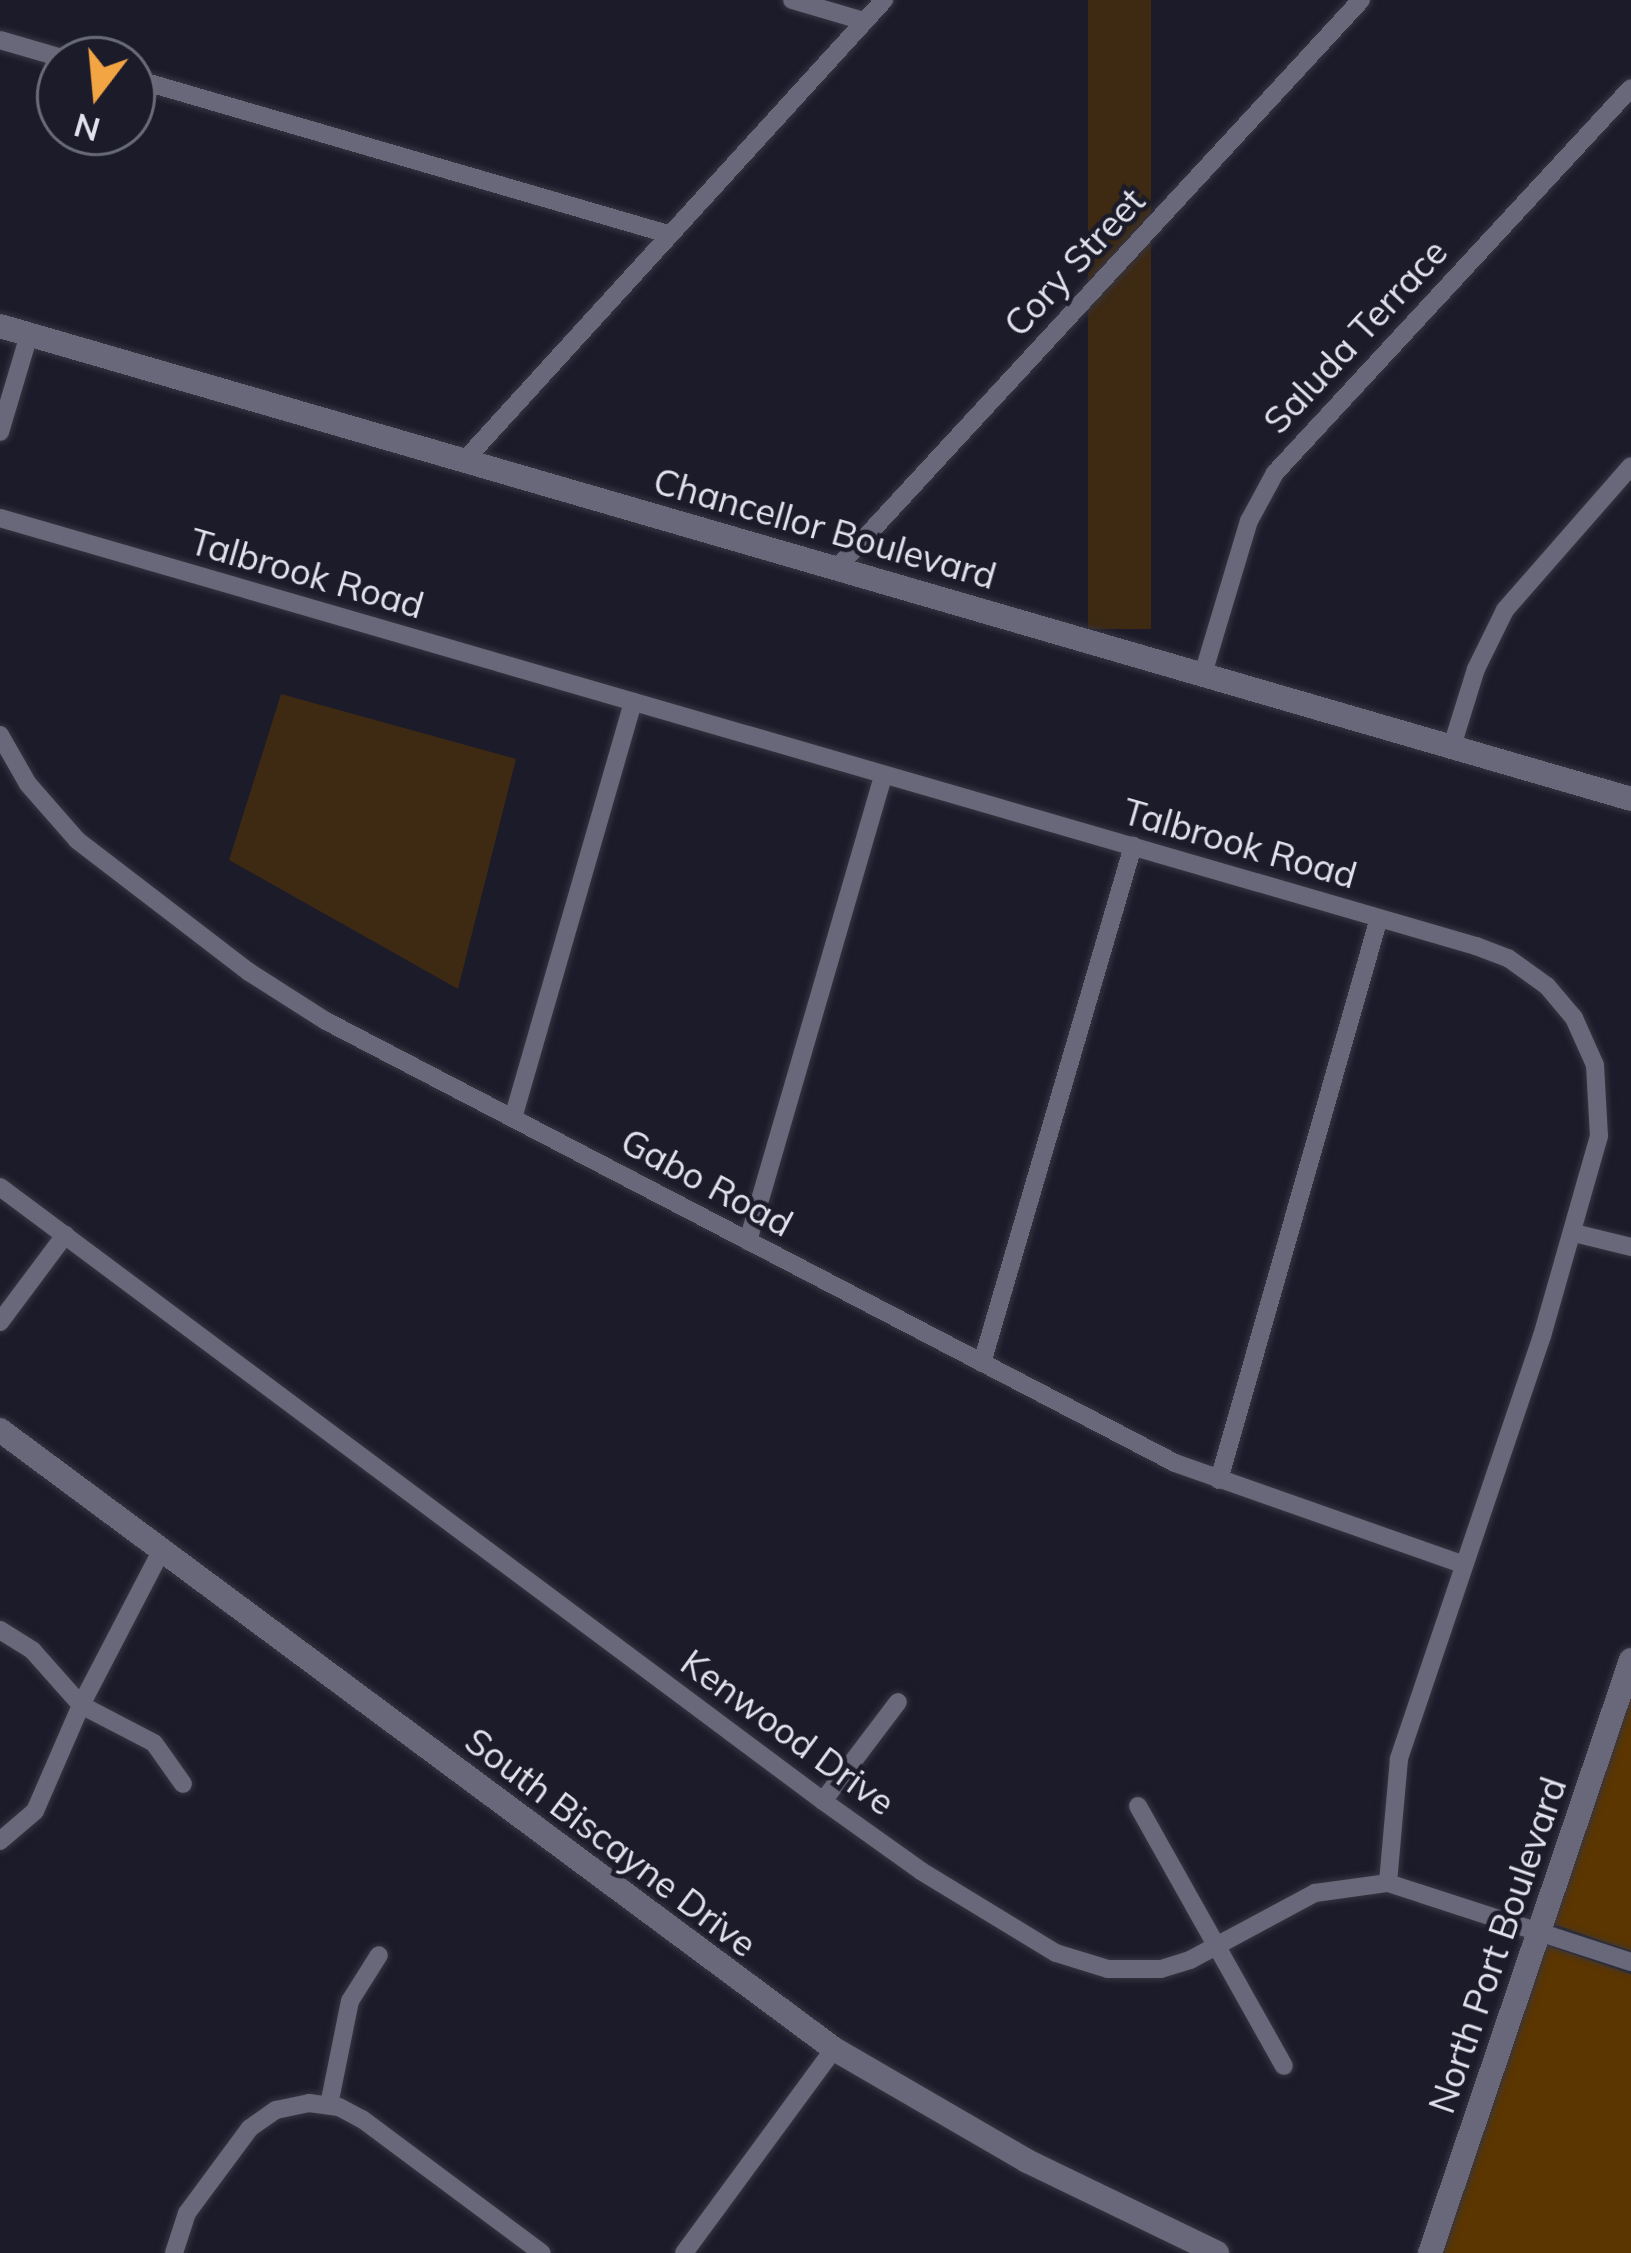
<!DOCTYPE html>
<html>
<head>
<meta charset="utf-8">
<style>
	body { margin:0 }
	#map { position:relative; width:1631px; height:2253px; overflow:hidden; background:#1b1b2a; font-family:Mulish,sans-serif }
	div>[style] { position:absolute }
	.green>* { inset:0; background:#5c3600 }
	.water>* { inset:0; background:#3e2a13; transform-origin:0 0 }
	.roads { filter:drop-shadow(0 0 3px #363642) drop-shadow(0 0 3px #363642) }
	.minor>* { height:18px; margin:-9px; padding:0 9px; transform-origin:9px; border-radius:9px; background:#68687a }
	.tertiary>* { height:24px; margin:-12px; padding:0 12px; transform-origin:12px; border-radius:12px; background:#68687a }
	span { translate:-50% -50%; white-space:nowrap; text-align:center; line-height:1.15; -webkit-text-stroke:9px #1b1b2a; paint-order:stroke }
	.street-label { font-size:36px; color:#e1e2ec }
	.north { position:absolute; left:36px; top:36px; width:120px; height:120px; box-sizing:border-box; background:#1b1b2a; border:3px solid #6a6b78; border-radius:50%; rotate:196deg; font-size:33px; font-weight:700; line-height:48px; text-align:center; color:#e1e2ec }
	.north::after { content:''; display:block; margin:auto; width:42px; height:54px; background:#f3a443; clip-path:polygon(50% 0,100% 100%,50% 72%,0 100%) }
</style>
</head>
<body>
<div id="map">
	<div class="green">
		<i style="clip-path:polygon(1631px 1691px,1631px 1951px,1553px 1924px)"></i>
		<i style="clip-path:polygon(1546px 1945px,1631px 1974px,1631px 2253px,1441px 2253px)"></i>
	</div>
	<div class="water">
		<i style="left:1088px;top:0;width:63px;height:629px"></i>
		<i style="clip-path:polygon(281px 694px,516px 759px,458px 989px,229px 860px)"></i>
	</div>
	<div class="roads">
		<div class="minor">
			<i style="left:792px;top:0;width:75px;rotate:16.3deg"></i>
			<i style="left:0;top:40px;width:72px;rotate:16.2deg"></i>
			<i style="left:132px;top:78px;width:558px;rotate:16.23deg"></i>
			<i style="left:0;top:432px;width:101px;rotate:-73.4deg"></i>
			<i style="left:464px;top:461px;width:624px;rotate:-47.66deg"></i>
			<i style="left:0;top:518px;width:1537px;rotate:16.17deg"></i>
			<i style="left:1476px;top:946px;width:34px;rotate:21deg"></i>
			<i style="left:1508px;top:958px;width:48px;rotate:35.7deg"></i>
			<i style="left:1547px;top:986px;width:42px;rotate:49.8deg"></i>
			<i style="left:1574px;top:1018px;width:51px;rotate:65.9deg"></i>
			<i style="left:1595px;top:1065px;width:71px;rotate:86.8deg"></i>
			<i style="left:1599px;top:1136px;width:208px;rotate:105.9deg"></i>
			<i style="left:1542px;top:1336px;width:447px;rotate:108.7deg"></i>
			<i style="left:1399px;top:1759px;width:124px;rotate:95.1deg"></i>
			<i style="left:836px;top:569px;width:774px;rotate:-47.3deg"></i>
			<i style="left:1203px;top:674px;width:160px;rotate:-73.3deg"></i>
			<i style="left:1249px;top:521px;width:55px;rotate:-61.6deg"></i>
			<i style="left:1275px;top:473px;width:524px;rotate:-47.24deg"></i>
			<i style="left:0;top:735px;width:56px;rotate:60.3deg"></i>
			<i style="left:28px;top:784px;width:74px;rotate:48.8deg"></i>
			<i style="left:77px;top:840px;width:217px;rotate:37.5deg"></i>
			<i style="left:249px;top:972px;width:91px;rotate:32.5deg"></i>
			<i style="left:326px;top:1021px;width:957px;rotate:27.5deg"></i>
			<i style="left:1175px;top:1463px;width:306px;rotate:19.4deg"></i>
			<i style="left:1452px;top:746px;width:81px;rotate:-72.7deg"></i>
			<i style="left:1476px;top:669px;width:66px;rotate:-63.8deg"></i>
			<i style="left:1505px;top:610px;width:191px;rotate:-48.8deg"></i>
			<i style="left:513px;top:1118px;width:433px;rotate:-73.9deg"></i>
			<i style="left:0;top:1187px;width:1027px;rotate:36.72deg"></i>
			<i style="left:823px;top:1801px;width:120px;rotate:35.5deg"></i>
			<i style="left:921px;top:1871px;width:158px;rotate:31.3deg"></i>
			<i style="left:1056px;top:1953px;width:54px;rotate:17.1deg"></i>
			<i style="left:1108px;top:1969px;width:53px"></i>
			<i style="left:1161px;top:1969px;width:30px;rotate:-17deg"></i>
			<i style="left:1190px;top:1960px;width:142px;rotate:-28.2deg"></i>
			<i style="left:1315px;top:1893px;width:74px;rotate:-7.8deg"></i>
			<i style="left:1388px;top:1883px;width:256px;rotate:18deg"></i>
			<i style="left:1574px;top:1233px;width:59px;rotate:13.8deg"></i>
			<i style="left:748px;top:1241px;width:485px;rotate:-73.8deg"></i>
			<i style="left:0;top:1322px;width:109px;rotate:-53.2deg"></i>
			<i style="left:982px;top:1363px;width:539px;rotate:-73.72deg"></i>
			<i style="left:1219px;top:1480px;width:584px;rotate:-74.11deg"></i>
			<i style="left:0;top:1630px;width:39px;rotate:32deg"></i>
			<i style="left:33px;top:1651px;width:72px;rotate:48.4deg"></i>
			<i style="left:81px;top:1705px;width:82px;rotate:27.5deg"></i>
			<i style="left:154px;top:1743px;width:50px;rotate:54.7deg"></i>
			<i style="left:823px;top:1801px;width:124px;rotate:-52.9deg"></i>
			<i style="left:1138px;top:1806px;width:298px;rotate:60.7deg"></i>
			<i style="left:0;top:1841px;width:46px;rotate:-40.6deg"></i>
			<i style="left:35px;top:1811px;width:116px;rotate:-66.5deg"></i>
			<i style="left:81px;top:1705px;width:174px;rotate:-62.5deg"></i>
			<i style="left:329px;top:2105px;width:106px;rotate:-78.6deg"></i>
			<i style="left:350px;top:2001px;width:54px;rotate:-57.8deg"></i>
			<i style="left:174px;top:2253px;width:42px;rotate:-72deg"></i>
			<i style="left:187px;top:2213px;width:106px;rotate:-53.5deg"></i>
			<i style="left:250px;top:2128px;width:32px;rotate:-35deg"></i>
			<i style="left:276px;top:2110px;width:34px;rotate:-12deg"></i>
			<i style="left:309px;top:2103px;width:30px;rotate:8deg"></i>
			<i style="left:339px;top:2107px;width:26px;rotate:28deg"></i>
			<i style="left:362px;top:2119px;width:224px;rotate:36.7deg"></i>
			<i style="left:684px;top:2253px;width:253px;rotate:-53.7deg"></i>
		</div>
		<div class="tertiary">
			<i style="left:0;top:326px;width:1698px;rotate:16.17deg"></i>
			<i style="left:0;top:1430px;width:1039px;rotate:36.58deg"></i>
			<i style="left:834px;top:2049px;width:223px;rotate:30.1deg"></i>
			<i style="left:1027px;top:2161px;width:211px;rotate:25.8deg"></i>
			<i style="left:1430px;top:2253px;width:626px;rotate:-71.28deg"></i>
		</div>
	</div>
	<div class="street-label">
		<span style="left:1074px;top:262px;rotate:-47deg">Cory Street</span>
		<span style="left:1355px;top:336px;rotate:-47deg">Saluda Terrace</span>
		<span style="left:825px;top:528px;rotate:16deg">Chancellor Boulevard</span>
		<span style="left:307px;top:573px;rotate:16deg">Talbrook Road</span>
		<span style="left:1240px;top:843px;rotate:16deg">Talbrook Road</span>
		<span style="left:707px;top:1182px;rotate:28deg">Gabo Road</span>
		<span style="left:788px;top:1732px;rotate:36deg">Kenwood Drive</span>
		<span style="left:611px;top:1842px;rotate:37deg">South Biscayne Drive</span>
		<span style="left:1497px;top:1945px;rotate:-71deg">North Port Boulevard</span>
	</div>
	<div class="north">N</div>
</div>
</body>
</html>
